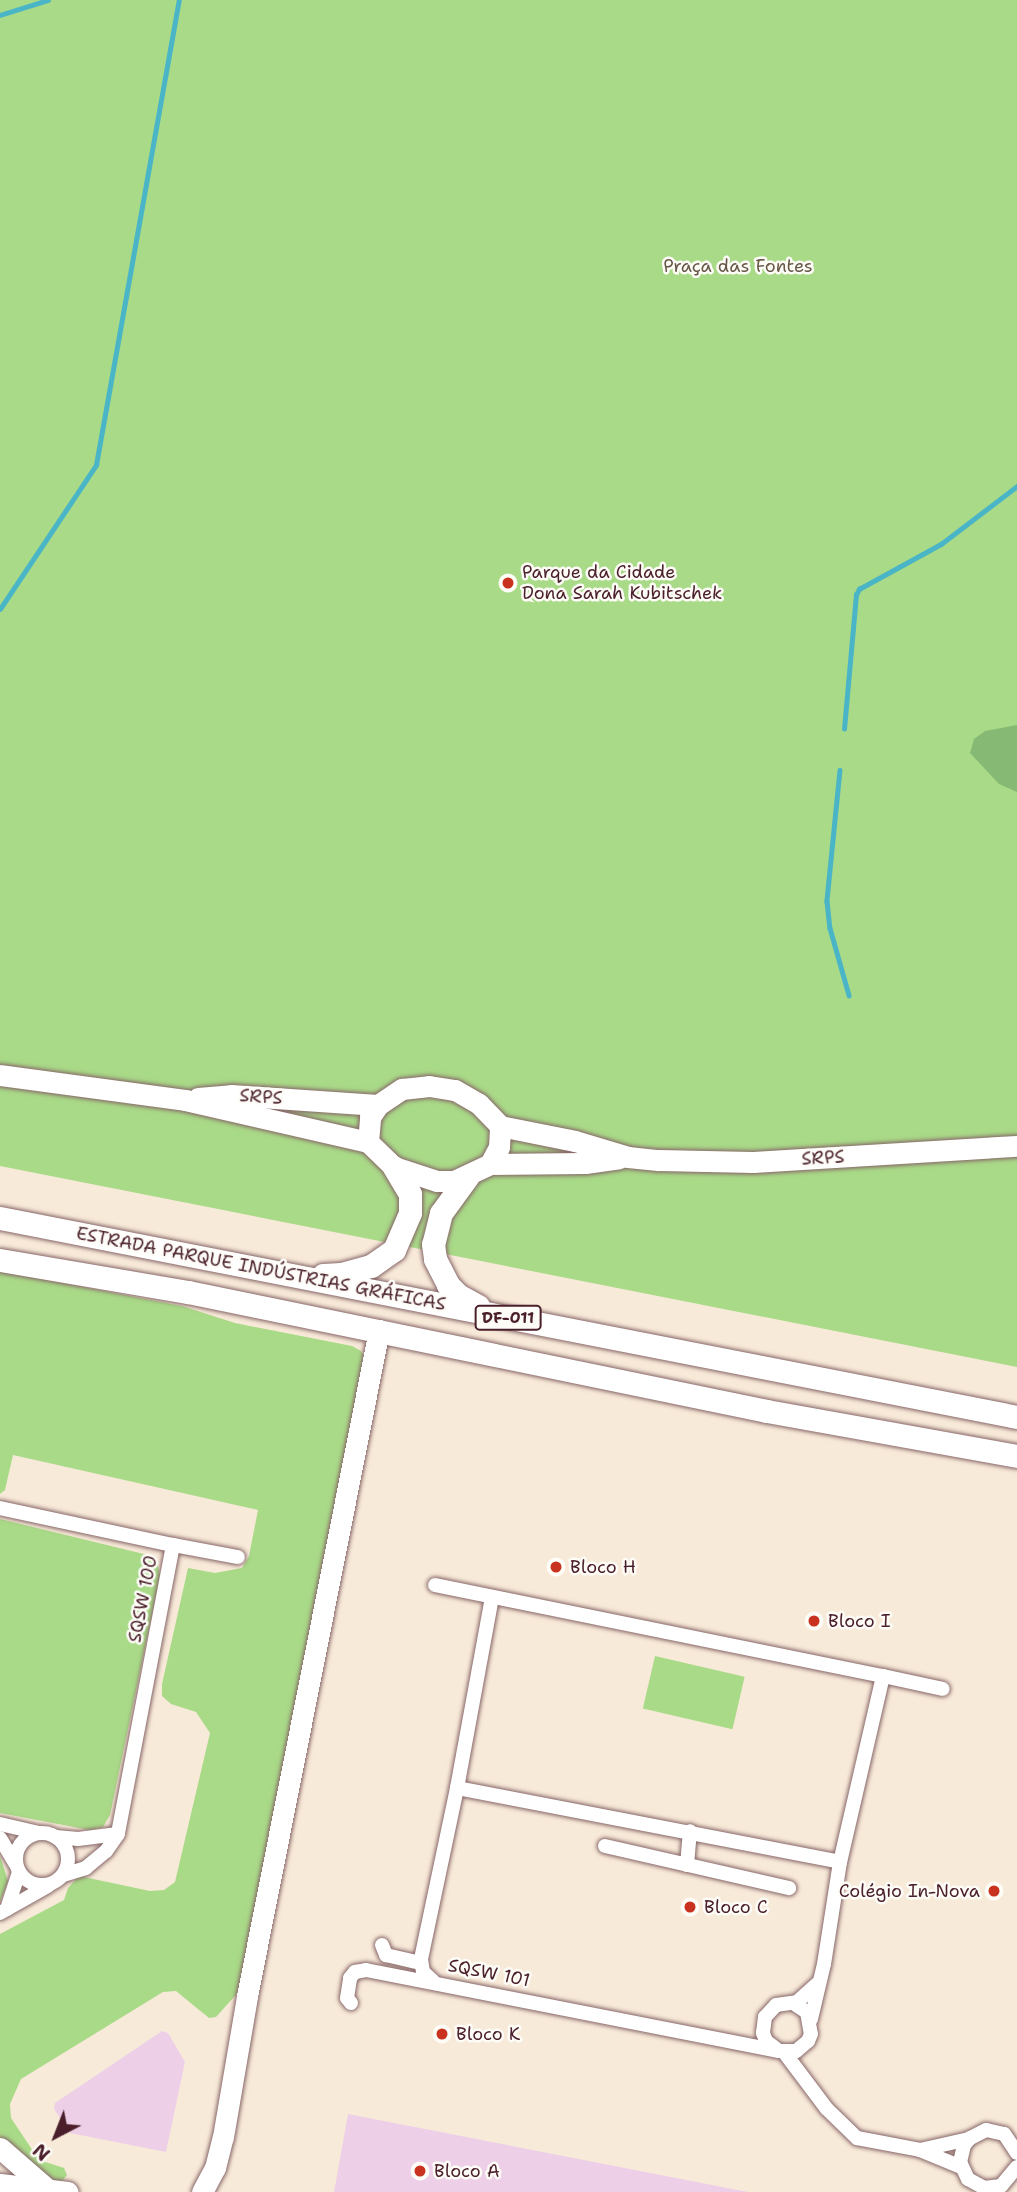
<!DOCTYPE html>
<html>
<head>
<meta charset="utf-8">
<style>
	body { margin:0 }
	#map { position:relative; width:1017px; height:2192px; overflow:hidden; background:#f8ead9; font-family:"Shantell Sans",sans-serif }
	div>[style] { position:absolute }
	.built>* { inset:0; background:#edd0e8 }
	.green>* { inset:0; background:#a9da88; transform-origin:0 0 }
	.forest>* { inset:0; background:#86ba74 }
	.stream>* { height:4.5px; margin:-2.25px; padding:0 2.25px; transform-origin:2.25px; border-radius:2.25px; background:#49b5c6 }
	.roads { filter:drop-shadow(0 0 2px #876668) drop-shadow(0 0 2px #876668) }
	.street>* { height:14px; margin:-7px; padding:0 7px; transform-origin:7px; border-radius:7px; background:#fff }
	.street>.ring { margin:-7px; padding:0; box-sizing:content-box; background:none; border:14px solid #fff; border-radius:50% }
	.secondary>* { height:21px; margin:-10.5px; padding:0 10.5px; transform-origin:10.5px; border-radius:10.5px; background:#fff }
	.primary>* { height:23px; margin:-11.5px; padding:0 11.5px; transform-origin:11.5px; border-radius:11.5px; background:#fff }
	.dots>* { width:19px; height:19px; translate:-50% -50%; box-sizing:border-box; border:4px solid #fdfcf7; border-radius:50% }
	span { translate:-50% -50%; white-space:nowrap; text-align:center; line-height:1.15; -webkit-text-stroke:5px #fdfcf7; paint-order:stroke }
	.shield-label span { padding:2px 5px; background:#fdfcf7; border:2px solid; border-radius:5px; -webkit-text-stroke-width:0 }
	.shield-label { font-size:16px; color:#4a1f2b; font-weight:700 }
	.park-label { font-size:18px; color:#665747 }
	.poi-label { font-size:18px; color:#4a1f2b }
	.left { translate:0 -50%; text-align:left }
	.right { translate:-100% -50%; text-align:right }
	.street-label { font-size:18px; color:#4a1f2b }
	.north { position:absolute; left:21px; top:2101px; width:70px; height:70px; -webkit-text-stroke:5px #fdfcf7; paint-order:stroke; rotate:222deg; font-size:19px; font-weight:700; line-height:28px; text-align:center; color:#4a1f2b }
	.north::after { content:''; display:block; margin:auto; width:24px; height:32px; background:#4a1f2b; clip-path:polygon(50% 0,100% 100%,50% 72%,0 100%) }
</style>
</head>
<body>
<div id="map">
	<div class="built">
		<i style="clip-path:polygon(162px 2031px,168px 2033px,185px 2062px,166px 2152px,70px 2133px,54px 2109px,55px 2103px)"></i>
		<i style="clip-path:polygon(348px 2114px,748px 2192px,334px 2192px)"></i>
	</div>
	<div class="green">
		<i style="clip-path:polygon(0 0,1017px 0,1017px 1367px,0 1166px)"></i>
		<i style="clip-path:polygon(0 1271px,182px 1306px,235px 1323px,352px 1346px,361px 1351px,367px 1361px,242px 1988px,216px 2017px,209px 2018px,176px 1991px,163px 1992px,21px 2079px,10px 2104px,11px 2118px,39px 2160px,64px 2168px,67px 2175px,62px 2181px,48px 2180px,0 2145px,0 1934px,64px 1900px,68px 1888px,79px 1876px,150px 1891px,164px 1890px,175px 1882px,210px 1733px,196px 1712px,171px 1704px,162px 1696px,162px 1684px,188px 1568px,215px 1573px,242px 1568px,249px 1556px,258px 1510px,13px 1455px,5px 1490px,0 1494px)"></i>
		<i style="clip-path:polygon(0 1519px,144px 1554px,157px 1561px,160px 1576px,110px 1815px,103px 1827px,90px 1830px,0 1813px)"></i>
		<i style="left:655px;top:1656px;width:92px;height:54px;rotate:13deg"></i>
		<i style="clip-path:polygon(0 1856px,8px 1881px,0 1902px)"></i>
	</div>
	<div class="forest">
		<i style="clip-path:polygon(1017px 725px,1017px 792px,999px 784px,970px 753px,974px 739px,985px 731px)"></i>
	</div>
	<div class="stream">
		<i style="left:0;top:15px;width:50px;rotate:-17.4deg"></i>
		<i style="left:0;top:609px;width:173px;rotate:-56.3deg"></i>
		<i style="left:96px;top:465px;width:472px;rotate:-79.9deg"></i>
		<i style="left:844px;top:729px;width:135px;rotate:-84.9deg"></i>
		<i style="left:856px;top:595px;width:7px;rotate:-63deg"></i>
		<i style="left:859px;top:589px;width:94px;rotate:-28.8deg"></i>
		<i style="left:941px;top:544px;width:96px;rotate:-37.3deg"></i>
		<i style="left:840px;top:770px;width:132px;rotate:95.7deg"></i>
		<i style="left:827px;top:901px;width:27px;rotate:84deg"></i>
		<i style="left:830px;top:928px;width:70px;rotate:74.2deg"></i>
	</div>
	<div class="roads">
		<div class="street">
			<i style="left:0;top:1508px;width:177px;rotate:12.1deg"></i>
			<i style="left:173px;top:1545px;width:294px;rotate:100.8deg"></i>
			<i style="left:118px;top:1834px;width:21px;rotate:125deg"></i>
			<i style="left:106px;top:1851px;width:26px;rotate:140deg"></i>
			<i style="left:86px;top:1868px;width:24px;rotate:163deg"></i>
			<i style="left:173px;top:1545px;width:66px;rotate:10.5deg"></i>
			<i style="left:435px;top:1585px;width:457px;rotate:11.5deg"></i>
			<i style="left:883px;top:1676px;width:191px;rotate:103deg"></i>
			<i style="left:840px;top:1862px;width:103px;rotate:98.9deg"></i>
			<i style="left:824px;top:1964px;width:57px;rotate:103.3deg"></i>
			<i style="left:883px;top:1676px;width:61px;rotate:12.2deg"></i>
			<i style="left:457px;top:1788px;width:194px;rotate:-79.6deg"></i>
			<i style="left:0;top:1824px;width:40px;rotate:13deg"></i>
			<i class="ring" style="left:16px;top:1833px;width:38px;height:38px"></i>
			<i style="left:56px;top:1837px;width:22px;rotate:5deg"></i>
			<i style="left:78px;top:1839px;width:40px;rotate:-7.1deg"></i>
			<i style="left:0;top:1838px;width:31px;rotate:59deg"></i>
			<i style="left:605px;top:1846px;width:189px;rotate:12.9deg"></i>
			<i style="left:687px;top:1865px;width:34px;rotate:-85deg"></i>
			<i style="left:7px;top:1909px;width:38px;rotate:-72deg"></i>
			<i style="left:0;top:1913px;width:55px;rotate:-29.4deg"></i>
			<i style="left:382px;top:1945px;width:11px;rotate:68deg"></i>
			<i style="left:386px;top:1955px;width:36px;rotate:13deg"></i>
			<i style="left:433px;top:1981px;width:13px;rotate:-138deg"></i>
			<i style="left:423px;top:1972px;width:13px;rotate:-99deg"></i>
			<i style="left:421px;top:1959px;width:175px;rotate:-78.1deg"></i>
			<i style="left:457px;top:1788px;width:390px;rotate:10.9deg"></i>
			<i style="left:351px;top:2003px;width:6px;rotate:-129deg"></i>
			<i style="left:347px;top:1998px;width:20px;rotate:-81deg"></i>
			<i style="left:350px;top:1978px;width:8px;rotate:-50deg"></i>
			<i style="left:355px;top:1972px;width:11px;rotate:-10deg"></i>
			<i style="left:366px;top:1970px;width:421px;rotate:11.1deg"></i>
			<i style="left:793px;top:2003px;width:17px;rotate:33deg"></i>
			<i style="left:807px;top:2012px;width:22px;rotate:80deg"></i>
			<i style="left:811px;top:2034px;width:8px;rotate:113deg"></i>
			<i style="left:808px;top:2041px;width:16px;rotate:140deg"></i>
			<i style="left:796px;top:2051px;width:17px;rotate:180deg"></i>
			<i style="left:779px;top:2051px;width:16px;rotate:-142deg"></i>
			<i style="left:766px;top:2041px;width:9px;rotate:-111deg"></i>
			<i style="left:763px;top:2033px;width:16px;rotate:-83deg"></i>
			<i style="left:765px;top:2017px;width:16px;rotate:-47deg"></i>
			<i style="left:776px;top:2005px;width:21px;rotate:-8deg"></i>
			<i style="left:797px;top:2002px;width:30px;rotate:-42deg"></i>
			<i style="left:784px;top:2052px;width:71px;rotate:53deg"></i>
			<i style="left:827px;top:2109px;width:42px;rotate:44deg"></i>
			<i style="left:857px;top:2138px;width:64px;rotate:10.8deg"></i>
			<i style="left:920px;top:2150px;width:44px;rotate:22.5deg"></i>
			<i style="left:920px;top:2150px;width:50px;rotate:-12.7deg"></i>
			<i style="left:1017px;top:2153px;width:23px;rotate:-124deg"></i>
			<i style="left:1004px;top:2134px;width:18px;rotate:-167deg"></i>
			<i style="left:986px;top:2130px;width:18px;rotate:153deg"></i>
			<i style="left:970px;top:2138px;width:9px;rotate:131deg"></i>
			<i style="left:964px;top:2145px;width:17px;rotate:103deg"></i>
			<i style="left:960px;top:2162px;width:19px;rotate:65deg"></i>
			<i style="left:968px;top:2179px;width:18px;rotate:29deg"></i>
			<i style="left:984px;top:2188px;width:17px;rotate:-7deg"></i>
			<i style="left:1001px;top:2186px;width:25px;rotate:-50deg"></i>
		</div>
		<div class="secondary">
			<i style="left:0;top:1075px;width:187px;rotate:7.7deg"></i>
			<i style="left:185px;top:1100px;width:188px;rotate:12.9deg"></i>
			<i style="left:368px;top:1142px;width:36px;rotate:44deg"></i>
			<i style="left:394px;top:1167px;width:45px;rotate:18deg"></i>
			<i style="left:437px;top:1181px;width:17px"></i>
			<i style="left:454px;top:1181px;width:40px;rotate:-25deg"></i>
			<i style="left:490px;top:1164px;width:19px;rotate:-62deg"></i>
			<i style="left:499px;top:1147px;width:21px;rotate:-87deg"></i>
			<i style="left:198px;top:1098px;width:33px;rotate:-5deg"></i>
			<i style="left:231px;top:1095px;width:147px;rotate:3.9deg"></i>
			<i style="left:368px;top:1142px;width:25px;rotate:-85deg"></i>
			<i style="left:370px;top:1117px;width:14px;rotate:-56deg"></i>
			<i style="left:378px;top:1105px;width:29px;rotate:-34deg"></i>
			<i style="left:402px;top:1089px;width:27px;rotate:-6deg"></i>
			<i style="left:429px;top:1086px;width:26px;rotate:9deg"></i>
			<i style="left:455px;top:1090px;width:28px;rotate:30deg"></i>
			<i style="left:479px;top:1104px;width:30px;rotate:46deg"></i>
			<i style="left:500px;top:1126px;width:76px;rotate:11.3deg"></i>
			<i style="left:575px;top:1141px;width:55px;rotate:16.8deg"></i>
			<i style="left:628px;top:1157px;width:30px;rotate:6deg"></i>
			<i style="left:658px;top:1160px;width:95px;rotate:1.2deg"></i>
			<i style="left:753px;top:1162px;width:264px;rotate:-3.5deg"></i>
			<i style="left:490px;top:1164px;width:95px;rotate:-0.6deg"></i>
			<i style="left:585px;top:1163px;width:34px;rotate:-8deg"></i>
			<i style="left:0;top:2148px;width:61px;rotate:41deg"></i>
			<i style="left:0;top:2184px;width:68px;rotate:6.7deg"></i>
			<i style="left:202px;top:2192px;width:27px;rotate:-62deg"></i>
			<i style="left:215px;top:2168px;width:32px;rotate:-76deg"></i>
			<i style="left:223px;top:2137px;width:143px;rotate:-80.3deg"></i>
			<i style="left:247px;top:1996px;width:679px;rotate:-78.79deg"></i>
		</div>
		<div class="primary">
			<i style="left:468px;top:1176px;width:46px;rotate:126.1deg"></i>
			<i style="left:441px;top:1213px;width:32px;rotate:104deg"></i>
			<i style="left:433px;top:1244px;width:15px;rotate:82deg"></i>
			<i style="left:435px;top:1259px;width:29px;rotate:63deg"></i>
			<i style="left:448px;top:1285px;width:14px;rotate:45deg"></i>
			<i style="left:458px;top:1295px;width:23px;rotate:29deg"></i>
			<i style="left:0;top:1218px;width:1036px;rotate:11.07deg"></i>
			<i style="left:0;top:1260px;width:191px;rotate:9.7deg"></i>
			<i style="left:188px;top:1292px;width:591px;rotate:11.61deg"></i>
			<i style="left:767px;top:1411px;width:254px;rotate:10.2deg"></i>
			<i style="left:323px;top:1275px;width:18px;rotate:-3deg"></i>
			<i style="left:341px;top:1274px;width:31px;rotate:-15deg"></i>
			<i style="left:371px;top:1266px;width:28px;rotate:-35deg"></i>
			<i style="left:394px;top:1250px;width:40px;rotate:-66.6deg"></i>
			<i style="left:410px;top:1213px;width:19px;rotate:-90deg"></i>
			<i style="left:410px;top:1194px;width:31px;rotate:-121deg"></i>
		</div>
	</div>
	<div class="dots">
		<i style="left:508px;top:583px;background:#c8321e"></i>
		<i style="left:556px;top:1567px;background:#c8321e"></i>
		<i style="left:814px;top:1621px;background:#c8321e"></i>
		<i style="left:994px;top:1891px;background:#c8321e"></i>
		<i style="left:690px;top:1907px;background:#c8321e"></i>
		<i style="left:442px;top:2034px;background:#c8321e"></i>
		<i style="left:420px;top:2171px;background:#c8321e"></i>
	</div>
	<div class="shield-label">
		<span style="left:508px;top:1318px">DF-011</span>
	</div>
	<div class="park-label">
		<span style="left:738px;top:266px">Praça das Fontes</span>
	</div>
	<div class="poi-label">
		<span class="left" style="left:522px;top:583px">Parque da Cidade<br>Dona Sarah Kubitschek</span>
		<span class="left" style="left:570px;top:1567px">Bloco H</span>
		<span class="left" style="left:828px;top:1621px">Bloco I</span>
		<span class="right" style="left:980px;top:1891px">Colégio In-Nova</span>
		<span class="left" style="left:704px;top:1907px">Bloco C</span>
		<span class="left" style="left:456px;top:2034px">Bloco K</span>
		<span class="left" style="left:434px;top:2171px">Bloco A</span>
	</div>
	<div class="street-label">
		<span style="left:261px;top:1097px;rotate:4deg">SRPS</span>
		<span style="left:823px;top:1158px;rotate:-3deg">SRPS</span>
		<span style="left:261px;top:1269px;rotate:11deg">ESTRADA PARQUE INDÚSTRIAS GRÁFICAS</span>
		<span style="left:143px;top:1599px;rotate:-79deg">SQSW 100</span>
		<span style="left:489px;top:1973px;rotate:11deg">SQSW 101</span>
	</div>
	<div class="north">N</div>
</div>
</body>
</html>
